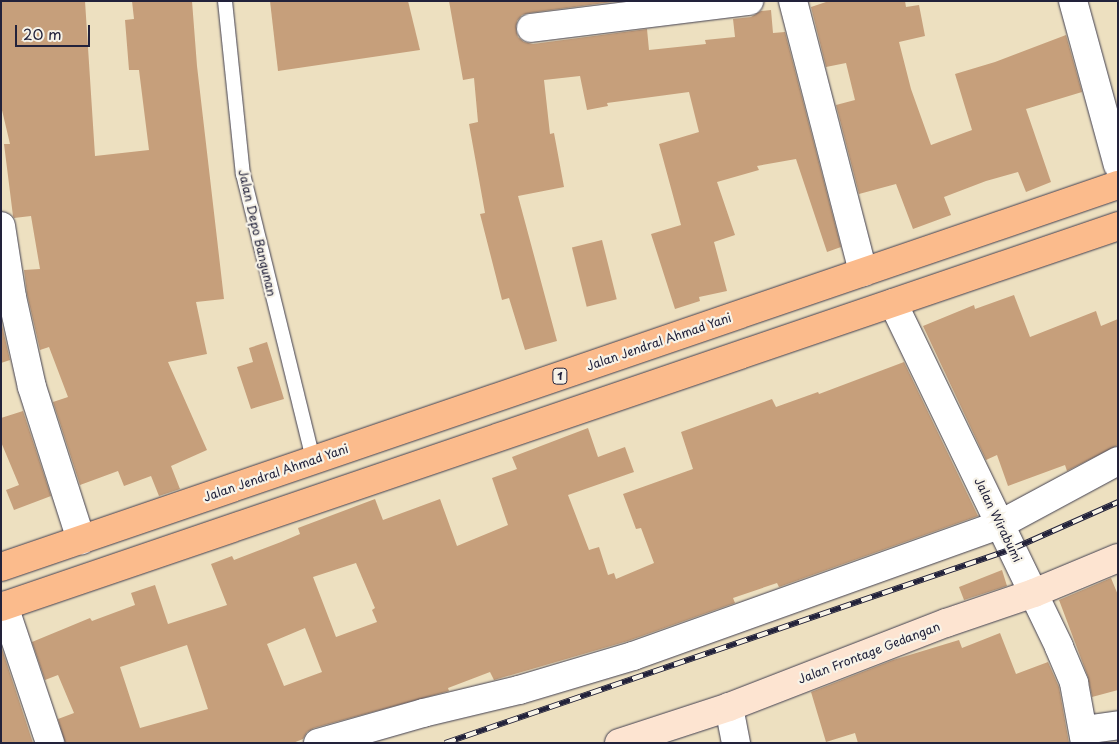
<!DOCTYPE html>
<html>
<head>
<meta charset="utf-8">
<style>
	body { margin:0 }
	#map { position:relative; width:1119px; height:744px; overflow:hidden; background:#ede0c0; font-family:"Playpen Sans",sans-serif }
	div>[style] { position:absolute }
	.building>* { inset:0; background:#c69f7b; transform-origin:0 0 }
	.roads { filter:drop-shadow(0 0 1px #403e4f) drop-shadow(0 0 1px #403e4f) }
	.lane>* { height:14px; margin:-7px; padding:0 7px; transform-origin:7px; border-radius:7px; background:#fff }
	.street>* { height:28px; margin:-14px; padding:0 14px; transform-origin:14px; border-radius:14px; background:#fff }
	.secondary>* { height:28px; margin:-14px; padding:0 14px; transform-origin:14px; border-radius:14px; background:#fde4d1 }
	.highway>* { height:28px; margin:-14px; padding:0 14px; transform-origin:14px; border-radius:14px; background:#fbbb8c }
	.rail>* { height:5.5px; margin-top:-2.75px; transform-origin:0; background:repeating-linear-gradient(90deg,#f7f3e8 0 11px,#22223b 0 22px); box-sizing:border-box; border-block:1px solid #22223b }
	span { translate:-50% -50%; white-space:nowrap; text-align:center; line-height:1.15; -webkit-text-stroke:4.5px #f7f3e8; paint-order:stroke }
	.shield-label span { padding:1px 4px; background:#f7f3e8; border:1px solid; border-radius:4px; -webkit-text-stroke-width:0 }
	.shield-label { font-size:11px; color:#22223b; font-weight:700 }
	.street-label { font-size:12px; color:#22223b }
	.frame { position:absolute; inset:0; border:2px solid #22223b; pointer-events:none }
	.scale { position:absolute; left:15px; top:25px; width:75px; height:22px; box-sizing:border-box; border:2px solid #22223b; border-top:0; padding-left:6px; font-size:15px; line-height:18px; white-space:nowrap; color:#22223b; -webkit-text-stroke:4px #f7f3e8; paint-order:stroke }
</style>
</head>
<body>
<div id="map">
	<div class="building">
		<i style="clip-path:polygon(1px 1px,85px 1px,95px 156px,149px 150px,139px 70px,129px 70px,125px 20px,134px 19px,132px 1px,192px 1px,197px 66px,224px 299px,196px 302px,207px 354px,168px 362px,207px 450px,171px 466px,180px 489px,159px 496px,151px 476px,124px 486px,118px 471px,80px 485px,53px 402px,68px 397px,49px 347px,40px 350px,27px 294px,24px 270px,40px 269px,31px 216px,14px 218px,13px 216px,4px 144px,10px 144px,1px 106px)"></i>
		<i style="clip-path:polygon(270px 1px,408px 1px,420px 50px,278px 71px)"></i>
		<i style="clip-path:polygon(449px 1px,620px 1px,529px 13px,522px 15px,517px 21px,516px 30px,518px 37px,524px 42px,533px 44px,647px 29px,649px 50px,706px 44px,705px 40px,735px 37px,733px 19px,751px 17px,761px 11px,771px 10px,773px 33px,785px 32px,841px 247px,827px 252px,796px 159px,757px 166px,759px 170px,717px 182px,735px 235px,714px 242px,727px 291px,699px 297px,700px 301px,675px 309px,651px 234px,681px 225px,659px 144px,699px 132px,689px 92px,607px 103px,608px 106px,587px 110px,580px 76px,544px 80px,550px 134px,554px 133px,564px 187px,518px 196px,557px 341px,525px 350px,509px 298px,502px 300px,480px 214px,485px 213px,469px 124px,478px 122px,474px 78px,463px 80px)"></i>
		<i style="clip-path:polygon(829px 1px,905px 1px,906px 7px,919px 5px,925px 36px,899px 42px,911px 89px,931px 145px,972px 130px,955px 74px,995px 62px,1066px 35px,1082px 92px,1026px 109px,1051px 182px,1026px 192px,1018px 172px,986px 181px,944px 197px,951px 215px,913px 229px,896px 184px,859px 194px,836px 105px,855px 100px,846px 63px,826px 67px,811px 7px)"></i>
		<i style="left:602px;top:240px;width:61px;height:31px;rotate:76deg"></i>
		<i style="clip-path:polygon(1014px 295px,1030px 337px,1096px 311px,1101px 326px,1118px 319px,1118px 445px,1067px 471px,1065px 465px,1008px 486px,997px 455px,986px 460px,923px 326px,974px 305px,975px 309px)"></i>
		<i style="clip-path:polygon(1px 321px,10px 360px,1px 363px)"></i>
		<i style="clip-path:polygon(267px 342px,284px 399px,251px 409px,237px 367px,253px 362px,249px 348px)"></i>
		<i style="clip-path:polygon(evenodd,904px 362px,978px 516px,779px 587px,777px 583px,733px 598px,735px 603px,628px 641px,494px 680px,490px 672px,448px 688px,449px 691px,314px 728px,307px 732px,303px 739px,293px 743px,65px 743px,58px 719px,74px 713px,58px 675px,45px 680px,32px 642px,90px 618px,92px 621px,135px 605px,131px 593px,155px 585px,168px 624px,227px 605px,211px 564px,232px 556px,234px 560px,281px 542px,300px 534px,298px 528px,375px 499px,383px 520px,440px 499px,457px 546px,508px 525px,492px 478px,517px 469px,512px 457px,588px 428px,598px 457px,625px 447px,634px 472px,568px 495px,589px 550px,599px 547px,608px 575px,614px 573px,616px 579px,654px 563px,641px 528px,636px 529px,623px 494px,693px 469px,681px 432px,772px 399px,776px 407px,818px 392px,819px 394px,904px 362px,356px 563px,375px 608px,372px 610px,377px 622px,336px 637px,313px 577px,356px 563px,904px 362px,305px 628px,322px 672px,284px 686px,267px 644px,305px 628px,904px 362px,187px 645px,208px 709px,140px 728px,120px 667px,187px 645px)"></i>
		<i style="clip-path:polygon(23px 411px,51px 496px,14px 510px,6px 490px,19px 485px,1px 442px,1px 418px)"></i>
		<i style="clip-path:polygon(1002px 570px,1007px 586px,964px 600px,959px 587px)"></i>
		<i style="clip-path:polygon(1111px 578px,1118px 595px,1118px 690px,1092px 697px,1088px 677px,1059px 600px)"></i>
		<i style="clip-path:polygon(1000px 633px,1016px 674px,1048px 662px,1059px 687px,1069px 743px,858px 743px,855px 733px,826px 742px,811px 692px,893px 660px,959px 640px,962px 648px)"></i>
		<i style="clip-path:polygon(1px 649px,2px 649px,33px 743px,1px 743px)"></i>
	</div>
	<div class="roads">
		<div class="lane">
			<i style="left:225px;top:1px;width:174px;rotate:84.1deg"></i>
			<i style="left:243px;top:174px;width:294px;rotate:76.2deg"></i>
		</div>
		<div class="street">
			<i style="left:793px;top:1px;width:280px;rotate:75.5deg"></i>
			<i style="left:1073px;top:1px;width:170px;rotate:74.7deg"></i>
			<i style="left:531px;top:28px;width:220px;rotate:-7.1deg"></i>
			<i style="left:1px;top:226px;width:72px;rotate:81.2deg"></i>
			<i style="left:12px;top:297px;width:92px;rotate:77.5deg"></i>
			<i style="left:32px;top:387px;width:161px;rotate:72.2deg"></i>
			<i style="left:893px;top:303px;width:382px;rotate:64.2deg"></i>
			<i style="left:1059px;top:647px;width:39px;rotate:67deg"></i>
			<i style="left:1074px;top:683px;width:61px;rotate:79.6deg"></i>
			<i style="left:4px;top:606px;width:145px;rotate:71.4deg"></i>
			<i style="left:729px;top:707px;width:37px;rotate:79deg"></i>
			<i style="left:1084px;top:730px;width:34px;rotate:-8deg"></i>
			<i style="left:318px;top:743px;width:109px;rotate:-15.9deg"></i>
			<i style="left:423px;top:713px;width:99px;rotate:-13.5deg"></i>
			<i style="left:519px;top:690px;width:119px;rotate:-16.6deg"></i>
			<i style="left:633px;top:656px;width:389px;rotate:-19.7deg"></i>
			<i style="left:999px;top:525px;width:135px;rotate:-28.3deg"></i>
		</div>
		<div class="secondary">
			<i style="left:619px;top:743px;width:116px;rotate:-18.1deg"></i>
			<i style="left:729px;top:707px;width:233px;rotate:-21.2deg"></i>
			<i style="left:946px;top:623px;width:93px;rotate:-18.8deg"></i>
			<i style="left:1034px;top:593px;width:91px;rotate:-22.6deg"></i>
		</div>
		<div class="highway">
			<i style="left:1px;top:567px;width:1181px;rotate:-18.88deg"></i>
			<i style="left:1px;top:607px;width:1180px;rotate:-18.83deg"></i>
		</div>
	</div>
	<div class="rail">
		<i style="left:445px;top:743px;width:599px;rotate:-18.89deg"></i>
		<i style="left:1012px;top:549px;width:116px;rotate:-23.9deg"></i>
	</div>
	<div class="shield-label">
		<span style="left:560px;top:376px">1</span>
	</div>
	<div class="street-label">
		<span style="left:257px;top:233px;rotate:77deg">Jalan Depo Bangunan</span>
		<span style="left:659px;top:342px;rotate:-19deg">Jalan Jendral Ahmad Yani</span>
		<span style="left:276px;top:473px;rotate:-19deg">Jalan Jendral Ahmad Yani</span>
		<span style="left:998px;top:520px;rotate:64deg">Jalan Wirabumi</span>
		<span style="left:869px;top:653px;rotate:-21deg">Jalan Frontage Gedangan</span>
	</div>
	<div class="frame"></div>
	<div class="scale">20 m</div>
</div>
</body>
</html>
